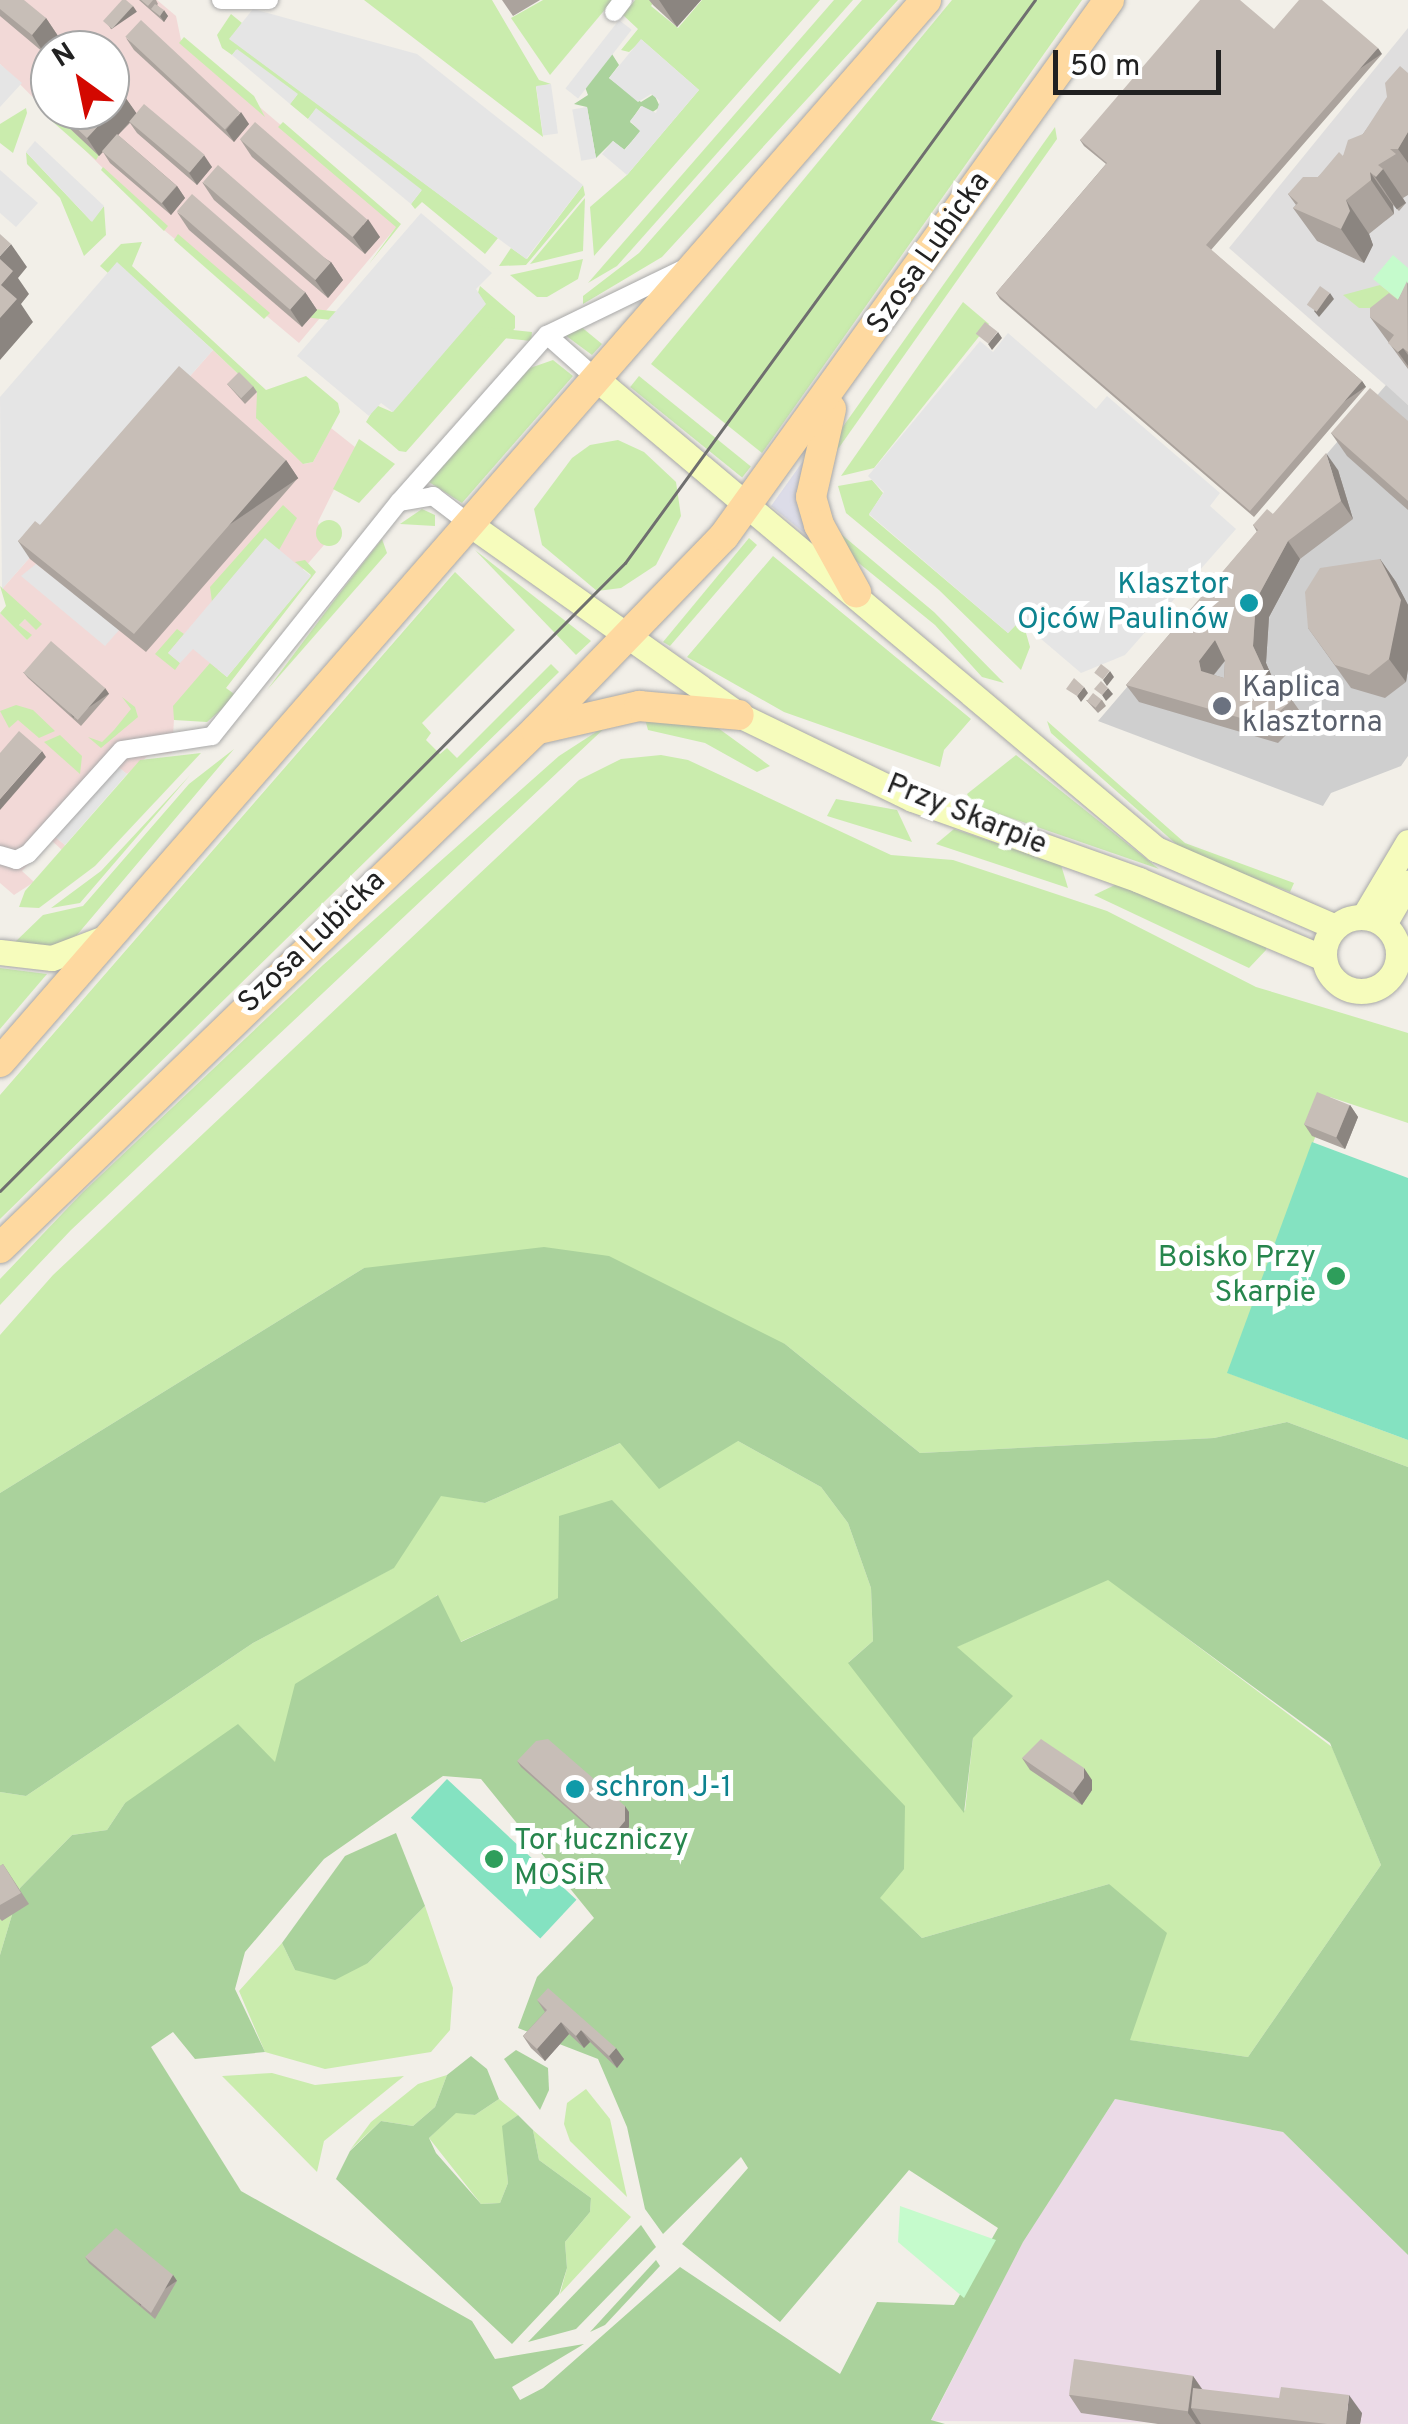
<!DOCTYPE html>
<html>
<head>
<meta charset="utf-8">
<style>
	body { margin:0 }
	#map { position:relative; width:1408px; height:2424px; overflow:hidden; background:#f2efe8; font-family:Overpass,sans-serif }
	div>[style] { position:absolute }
	.residential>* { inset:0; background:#dfdede }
	.commercial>* { inset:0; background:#f2d9d7 }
	.industrial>* { inset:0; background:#ebdae7 }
	.religious>* { inset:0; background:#cfcfcf }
	.grass>* { inset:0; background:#caecad; transform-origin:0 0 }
	.round { border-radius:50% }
	.forest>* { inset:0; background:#aad29c }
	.park>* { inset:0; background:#c5fbcc }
	.pitch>* { inset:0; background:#84e2c1; transform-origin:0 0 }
	.parking>* { inset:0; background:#e5e5e5; transform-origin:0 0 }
	.plaza>* { inset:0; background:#dcdce8 }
	.roads { filter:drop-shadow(0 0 2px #a8a8a8) drop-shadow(0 0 2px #a8a8a8) }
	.street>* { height:18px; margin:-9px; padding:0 9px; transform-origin:9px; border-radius:9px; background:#fff }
	.secondary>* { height:25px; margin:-12.5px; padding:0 12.5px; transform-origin:12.5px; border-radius:12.5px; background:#f6fcbc }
	.secondary>.ring { margin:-12.5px; padding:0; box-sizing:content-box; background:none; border:25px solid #f6fcbc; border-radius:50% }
	.primary>* { height:30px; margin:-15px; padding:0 15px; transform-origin:15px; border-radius:15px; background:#fed9a0 }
	.tram>* { height:2.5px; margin:-1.25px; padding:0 1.25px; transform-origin:1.25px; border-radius:1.25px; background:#6f6f6f }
	.wall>* { inset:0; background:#aba39d }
	.shaded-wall>* { inset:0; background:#8b8580; transform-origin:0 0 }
	.building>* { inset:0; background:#c7beb7; transform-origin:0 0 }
	.dots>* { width:28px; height:28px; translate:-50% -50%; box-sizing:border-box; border:5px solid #fff; border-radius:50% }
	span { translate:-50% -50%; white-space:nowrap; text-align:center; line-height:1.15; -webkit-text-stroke:10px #fff; paint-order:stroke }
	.street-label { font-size:30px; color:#212121 }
	.culture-label { font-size:30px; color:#0d838f }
	.right { translate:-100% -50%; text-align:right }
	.left { translate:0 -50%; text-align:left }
	.worship-label { font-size:30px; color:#5b616d }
	.leisure-label { font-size:30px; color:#27864d }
	.north { position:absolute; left:30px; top:30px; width:100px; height:100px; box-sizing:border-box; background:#fff; border:2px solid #a6a6a6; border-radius:50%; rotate:327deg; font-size:28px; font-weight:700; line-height:40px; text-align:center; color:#212121 }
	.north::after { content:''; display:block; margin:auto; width:35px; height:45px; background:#d30800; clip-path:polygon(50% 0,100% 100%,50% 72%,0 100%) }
	.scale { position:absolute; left:1053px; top:50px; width:168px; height:45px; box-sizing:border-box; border:5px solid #212121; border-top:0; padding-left:12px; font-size:30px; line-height:35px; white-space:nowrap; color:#212121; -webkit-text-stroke:8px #fff; paint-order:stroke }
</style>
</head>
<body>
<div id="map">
	<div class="residential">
		<i style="clip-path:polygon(1408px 28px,1408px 405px,1229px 248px)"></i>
	</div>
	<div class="commercial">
		<i style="clip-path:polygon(evenodd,0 0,157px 0,176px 16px,181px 40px,398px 225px,299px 343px,164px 230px,0 64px,0 0,50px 50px,110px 50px,110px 110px,50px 110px,50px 50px)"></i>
		<i style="clip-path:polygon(213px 350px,257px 392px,257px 419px,304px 464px,313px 462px,331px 428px,355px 447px,318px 522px,324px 545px,174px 719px,172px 753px,149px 755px,127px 774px,114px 764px,54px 836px,65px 845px,62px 850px,51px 840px,22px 871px,34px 882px,14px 895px,0 883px,0 613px,27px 640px,31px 635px,19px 625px,25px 619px,2px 589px)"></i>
	</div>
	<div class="industrial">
		<i style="clip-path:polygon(1115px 2099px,1283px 2132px,1408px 2255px,1408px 2424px,931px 2421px,1023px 2241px)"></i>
	</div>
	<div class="religious">
		<i style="clip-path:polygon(1386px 385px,1408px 405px,1408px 756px,1401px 766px,1331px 793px,1323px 806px,1098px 721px)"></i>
	</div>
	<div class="grass">
		<i style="clip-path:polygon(364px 0,492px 0,539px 80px,551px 84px,536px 87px,543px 137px)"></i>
		<i style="clip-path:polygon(543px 0,613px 0,550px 75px,511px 18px)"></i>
		<i style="clip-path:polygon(635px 0,655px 0,651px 6px,678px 28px,702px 0,820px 0,594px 256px,590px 207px,627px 175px,699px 90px,642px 40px,629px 52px,621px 50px,638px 29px,623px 15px)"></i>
		<i style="clip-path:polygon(834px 0,853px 0,617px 266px,588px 283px)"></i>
		<i style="clip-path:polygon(862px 0,898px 0,662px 257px,583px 304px,583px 296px,639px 253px)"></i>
		<i style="clip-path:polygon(952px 0,1082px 0,762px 453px,651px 364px)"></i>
		<i style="clip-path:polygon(231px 14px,242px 23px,230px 39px,498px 238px,485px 254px,422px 202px,415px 209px,411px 204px,421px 191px,316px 109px,308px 119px,290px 104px,297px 95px,236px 50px,232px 55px,222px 48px,217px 35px)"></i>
		<i style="clip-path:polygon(184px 37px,254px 96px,265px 117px,179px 43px)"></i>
		<i style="clip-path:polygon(47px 107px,99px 155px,96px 160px,45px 115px)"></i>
		<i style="clip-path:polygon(26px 108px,27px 113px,13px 153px,0 143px,0 124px)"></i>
		<i style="clip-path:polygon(283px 122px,401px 224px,369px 264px,396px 227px,278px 127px)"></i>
		<i style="clip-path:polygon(1055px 127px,1057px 139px,826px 466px,842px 428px)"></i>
		<i style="clip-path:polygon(26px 152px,91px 221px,104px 206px,106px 235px,84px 256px,60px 198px,27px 164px)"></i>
		<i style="clip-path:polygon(103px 167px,168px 226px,164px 231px,101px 170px)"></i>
		<i style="clip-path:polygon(583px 185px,585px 195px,526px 265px,499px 266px,511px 248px,527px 259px)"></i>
		<i style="clip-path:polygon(585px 198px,583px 251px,530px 264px)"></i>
		<i style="clip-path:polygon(178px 234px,270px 313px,264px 319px,174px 240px)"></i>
		<i style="clip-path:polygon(142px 242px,132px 266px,266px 390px,306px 376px,338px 403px,340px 412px,313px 462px,303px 464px,256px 418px,257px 392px,213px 350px,117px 263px,108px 273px,100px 266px,121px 244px)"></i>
		<i style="clip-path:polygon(583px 259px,578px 279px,547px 297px,537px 297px,510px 275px)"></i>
		<i style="clip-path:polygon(1380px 285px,1399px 300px,1385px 308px,1359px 308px,1343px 295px)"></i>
		<i style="clip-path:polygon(480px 286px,515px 316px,515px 328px,406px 452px,399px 451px,366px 422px,376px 405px,392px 412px,485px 304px,477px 296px)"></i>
		<i style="clip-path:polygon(963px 302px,989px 324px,874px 468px,841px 476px)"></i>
		<i style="clip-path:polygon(579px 325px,602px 344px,592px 355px,565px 335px)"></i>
		<i style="left:532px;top:332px;width:9px;height:227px;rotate:96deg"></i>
		<i style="clip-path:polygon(553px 360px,573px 376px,462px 503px,429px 482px,530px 368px)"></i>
		<i style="left:639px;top:376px;width:144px;height:14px;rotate:39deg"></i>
		<i style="clip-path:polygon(359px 439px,395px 464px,359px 503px,333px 489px)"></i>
		<i style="clip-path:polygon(618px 440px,644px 452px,676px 482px,681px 516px,656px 565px,621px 588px,597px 591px,542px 545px,534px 509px,572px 458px,590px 445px)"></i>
		<i style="clip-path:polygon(872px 480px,883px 493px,869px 515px,1008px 633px,1019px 621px,1024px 626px,1030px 647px,1021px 670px,939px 590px,846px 513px,838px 486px)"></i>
		<i style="clip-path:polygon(283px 505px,297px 518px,279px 550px,265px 539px,212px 602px,210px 587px)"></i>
		<i style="clip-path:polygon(422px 509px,435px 515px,435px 526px,400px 524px)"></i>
		<i class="round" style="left:316px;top:520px;width:26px;height:26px"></i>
		<i style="clip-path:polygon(835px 529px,934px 612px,1004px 683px,982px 677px,935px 625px,855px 560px)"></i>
		<i style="clip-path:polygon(749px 538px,757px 545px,670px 646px,663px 642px)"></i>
		<i style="clip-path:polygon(382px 539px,387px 553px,267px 690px,339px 594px)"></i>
		<i style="clip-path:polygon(475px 550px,591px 641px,576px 655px)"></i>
		<i style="clip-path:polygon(773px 556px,971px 719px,944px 750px,940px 767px,784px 712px,687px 657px)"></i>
		<i style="clip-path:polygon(305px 560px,316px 572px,226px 688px,237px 696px,207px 722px,174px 720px,173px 706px,210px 663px,227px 677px,311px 575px,295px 562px)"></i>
		<i style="clip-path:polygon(455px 572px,515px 630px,422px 723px,431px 733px,426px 740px,440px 754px,447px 748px,457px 758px,551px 664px,559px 672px,0 1219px,0 1095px)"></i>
		<i style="clip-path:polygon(0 586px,42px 624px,36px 630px,25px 619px,19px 625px,32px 635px,27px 640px,0 613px,6px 606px)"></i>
		<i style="clip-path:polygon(177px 629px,184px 634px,168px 653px,180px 663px,175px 670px,155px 654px)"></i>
		<i style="clip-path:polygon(122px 697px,135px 707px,138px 717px,101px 748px,88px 737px,102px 742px,114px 730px,131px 709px)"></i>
		<i style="clip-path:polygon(16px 705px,33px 710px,55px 731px,39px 738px,18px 720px,9px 728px,0 711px)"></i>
		<i style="clip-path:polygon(645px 719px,718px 728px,770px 766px,757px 772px,705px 743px,648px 730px)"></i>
		<i style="clip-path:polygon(1047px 721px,1185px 843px,1294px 883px,1290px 892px,1184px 851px,1051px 733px)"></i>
		<i style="clip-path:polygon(610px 723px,71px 1230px,0 1305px,0 1279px,82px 1193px,323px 965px,559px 756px)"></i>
		<i style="clip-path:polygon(60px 735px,82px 756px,80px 774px,44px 742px)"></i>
		<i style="clip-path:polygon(234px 749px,77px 935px,55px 947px,13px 944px,43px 915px,83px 906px,189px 784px)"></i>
		<i style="clip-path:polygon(201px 753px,95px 866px,39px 908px,19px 907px,25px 891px,140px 760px)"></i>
		<i style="clip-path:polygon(661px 755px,688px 760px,891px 855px,953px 860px,1107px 911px,1256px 987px,1408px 1033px,1408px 1123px,1330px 1097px,1228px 1373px,1408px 1440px,1408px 1467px,1287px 1422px,1214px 1438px,920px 1453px,785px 1344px,364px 1268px,0 1493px,0 1335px,53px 1275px,579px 780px,621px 759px)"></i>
		<i style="clip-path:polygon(1016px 755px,1159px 869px,973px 805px,967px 794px)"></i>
		<i style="clip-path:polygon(191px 774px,80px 903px,51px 908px,101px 871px)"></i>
		<i style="clip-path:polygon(836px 799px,897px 810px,912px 842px,827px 816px)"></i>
		<i style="clip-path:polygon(954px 829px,1061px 865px,1068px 888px,936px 844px)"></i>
		<i style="clip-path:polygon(1117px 884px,1268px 941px,1266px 950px,1249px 968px,1094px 895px)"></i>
		<i style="clip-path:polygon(0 968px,47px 974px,0 1029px)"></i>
		<i style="clip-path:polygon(738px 1441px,821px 1487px,848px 1523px,871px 1588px,873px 1641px,849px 1662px,965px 1811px,973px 1738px,956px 1647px,1108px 1579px,1332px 1747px,1381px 1865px,1248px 2057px,1129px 2040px,1109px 1884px,922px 1938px,879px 1898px,559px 1516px,559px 1598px,460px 1642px,437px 1595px,275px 1763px,125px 1803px,107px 1830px,72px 1835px,20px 1888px,0 1955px,0 1792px,26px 1796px,253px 1643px,393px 1568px,441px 1495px,485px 1503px,620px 1443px)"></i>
		<i style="clip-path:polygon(425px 1906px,453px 1988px,450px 2030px,431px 2052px,325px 2069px,265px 2052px,239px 1991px,282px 1943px,295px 1970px,368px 1963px)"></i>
		<i style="clip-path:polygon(272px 2073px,315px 2085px,404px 2076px,324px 2141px,317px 2172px,222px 2076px)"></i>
		<i style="clip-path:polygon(447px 2075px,435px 2107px,413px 2126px,381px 2121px,350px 2150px,371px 2122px,418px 2084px)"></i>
		<i style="clip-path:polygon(586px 2089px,610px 2119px,627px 2197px,570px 2141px,564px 2124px,567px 2103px)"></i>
		<i style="clip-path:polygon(499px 2099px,518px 2115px,503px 2126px,508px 2183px,500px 2203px,481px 2204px,429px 2138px,456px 2112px,475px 2115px)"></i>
		<i style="clip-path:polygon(533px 2130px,631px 2217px,560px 2294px,567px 2268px,565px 2242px,590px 2212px,591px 2198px,539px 2160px)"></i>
	</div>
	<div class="forest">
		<i style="clip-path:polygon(612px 54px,619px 65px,609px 78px,641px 102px,654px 94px,660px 107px,651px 113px,641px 106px,630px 122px,641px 131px,624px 150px,613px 141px,596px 158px,587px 107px,574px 104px,588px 95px,585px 87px)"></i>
		<i style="clip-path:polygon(evenodd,544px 1247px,609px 1256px,785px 1344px,920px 1453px,1214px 1438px,1287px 1422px,1408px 1467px,1408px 2255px,1283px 2132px,1115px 2099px,1023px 2242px,931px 2420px,945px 2424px,0 2424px,0 1955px,20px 1888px,72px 1835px,107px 1830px,125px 1803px,238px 1724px,275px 1762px,295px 1684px,438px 1595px,461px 1642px,558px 1598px,559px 1516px,612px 1500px,905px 1806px,904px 1869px,880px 1898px,922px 1938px,1109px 1884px,1167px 1933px,1130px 2040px,1248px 2057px,1381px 1865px,1330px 1743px,1108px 1580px,957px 1647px,1013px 1696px,973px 1738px,964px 1813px,848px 1663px,873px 1641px,871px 1588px,848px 1523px,821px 1487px,738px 1441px,659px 1489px,620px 1443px,485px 1503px,441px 1496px,394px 1568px,253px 1643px,26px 1796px,0 1792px,0 1493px,364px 1268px,544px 1247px,443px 1776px,481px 1779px,594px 1918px,537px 1977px,518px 2028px,598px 2059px,627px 2127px,645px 2209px,663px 2234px,741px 2157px,748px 2168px,682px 2244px,780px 2322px,909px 2170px,998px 2228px,954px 2305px,877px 2302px,840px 2374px,680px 2267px,543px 2388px,520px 2400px,512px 2387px,584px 2344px,495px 2359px,472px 2321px,241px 2191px,151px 2047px,173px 2032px,195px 2059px,265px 2052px,235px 1989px,245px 1952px,324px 1859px,443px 1776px)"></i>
		<i style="clip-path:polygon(396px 1833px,425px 1906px,368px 1963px,335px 1980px,295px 1970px,282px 1943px,345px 1856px)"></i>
		<i style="clip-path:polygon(516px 2050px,548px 2068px,549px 2090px,540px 2110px,504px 2059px)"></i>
		<i style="clip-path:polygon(471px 2056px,487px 2069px,499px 2099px,475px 2115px,456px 2113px,429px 2138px,436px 2153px,481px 2204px,500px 2203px,508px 2183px,502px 2126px,518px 2115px,533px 2130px,539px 2160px,591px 2198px,590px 2212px,565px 2242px,567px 2268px,559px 2294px,512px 2344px,336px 2179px,350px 2151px,381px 2121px,413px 2126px,435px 2107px,447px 2075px)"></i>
		<i style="clip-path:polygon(641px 2225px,656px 2247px,576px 2329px,528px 2342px)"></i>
		<i style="clip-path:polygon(656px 2260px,660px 2266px,605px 2325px,590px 2332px)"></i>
	</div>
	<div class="park">
		<i style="clip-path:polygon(1393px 255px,1408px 268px,1408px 298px,1399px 300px,1373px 279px)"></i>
		<i style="clip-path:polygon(900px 2206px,996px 2240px,964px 2298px,898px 2242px)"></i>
	</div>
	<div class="pitch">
		<i style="clip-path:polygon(1312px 1142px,1408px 1178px,1408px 1440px,1227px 1373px)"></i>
		<i style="left:447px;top:1779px;width:177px;height:53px;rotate:43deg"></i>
	</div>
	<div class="parking">
		<i style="clip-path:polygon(253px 9px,417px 54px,583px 185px,526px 259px,229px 39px)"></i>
		<i style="left:619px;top:20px;width:16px;height:87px;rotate:38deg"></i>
		<i style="clip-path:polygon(641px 39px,699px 90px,627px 175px,602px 154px,613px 141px,625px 150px,640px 131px,630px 121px,642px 106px,656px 113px,660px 101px,651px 94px,638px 102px,609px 78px)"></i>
		<i style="clip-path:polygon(237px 49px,298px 94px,290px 104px,232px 55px)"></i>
		<i style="clip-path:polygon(0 64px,22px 83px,0 107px)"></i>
		<i style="left:551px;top:84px;width:50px;height:15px;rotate:82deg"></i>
		<i style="left:587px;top:107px;width:52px;height:15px;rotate:80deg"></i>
		<i style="clip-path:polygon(316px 108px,422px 190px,411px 204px,308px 119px)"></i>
		<i style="clip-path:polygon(35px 141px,104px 206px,92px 222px,26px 152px)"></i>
		<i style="clip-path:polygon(0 170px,38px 203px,16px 227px,0 213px)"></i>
		<i style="clip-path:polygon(421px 213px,492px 273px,476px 289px,486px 304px,393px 412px,381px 403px,369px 416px,297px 356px)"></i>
		<i style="clip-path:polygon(117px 262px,213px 350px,2px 589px,0 397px)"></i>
		<i style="clip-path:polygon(1008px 333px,1096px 409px,1107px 396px,1220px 493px,1210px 506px,1236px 529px,1125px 655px,1081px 673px,1020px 621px,1008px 633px,869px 514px,884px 492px,868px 476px,980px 341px,993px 352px)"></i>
		<i style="clip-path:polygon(265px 538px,311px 576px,227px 677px,193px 649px,180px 663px,168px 653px)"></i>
		<i style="clip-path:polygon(36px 564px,120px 629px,105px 646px,21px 576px)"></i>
		<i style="clip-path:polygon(113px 763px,127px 774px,65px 845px,54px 836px)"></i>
	</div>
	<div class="plaza">
		<i style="clip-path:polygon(811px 450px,829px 553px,771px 506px)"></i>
	</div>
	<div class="roads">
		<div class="street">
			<i style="left:221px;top:0;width:48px"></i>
			<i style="left:614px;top:12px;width:15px;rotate:-53deg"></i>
			<i style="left:547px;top:335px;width:69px;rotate:41.5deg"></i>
			<i style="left:400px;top:502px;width:34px;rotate:-10deg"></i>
			<i style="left:433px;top:496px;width:48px;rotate:37.3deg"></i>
			<i style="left:0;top:855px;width:17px;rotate:17deg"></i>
			<i style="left:16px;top:860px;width:13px;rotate:-27deg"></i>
			<i style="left:28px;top:854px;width:140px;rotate:-47.9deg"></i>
			<i style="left:122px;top:750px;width:91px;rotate:-8.8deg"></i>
			<i style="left:212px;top:736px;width:300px;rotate:-51.4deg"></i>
			<i style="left:399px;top:502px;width:223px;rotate:-48.5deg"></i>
			<i style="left:547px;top:335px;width:149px;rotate:-25.9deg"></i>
		</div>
		<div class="secondary">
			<i style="left:599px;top:381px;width:728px;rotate:40.04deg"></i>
			<i style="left:1156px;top:849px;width:195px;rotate:23.5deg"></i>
			<i style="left:471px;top:525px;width:329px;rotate:35.3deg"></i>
			<i style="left:739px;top:715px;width:192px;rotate:25.9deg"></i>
			<i style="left:912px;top:799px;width:241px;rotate:19.6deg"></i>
			<i style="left:1139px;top:880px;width:201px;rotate:22.9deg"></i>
			<i style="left:1364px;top:916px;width:86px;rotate:-59.3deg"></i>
			<i class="ring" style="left:1324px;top:917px;width:49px;height:49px"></i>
			<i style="left:1384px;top:924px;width:48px;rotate:-59.7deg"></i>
			<i style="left:0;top:952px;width:52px;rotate:6.6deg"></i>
			<i style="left:52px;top:958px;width:59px;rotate:-20.9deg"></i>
		</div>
		<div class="primary">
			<i style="left:831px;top:409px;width:90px;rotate:102.8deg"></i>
			<i style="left:811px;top:497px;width:29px;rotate:74deg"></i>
			<i style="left:819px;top:525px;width:77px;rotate:61.1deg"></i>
			<i style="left:539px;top:729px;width:103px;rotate:-13deg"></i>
			<i style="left:639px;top:706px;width:100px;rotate:5.1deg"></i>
			<i style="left:0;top:1062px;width:1409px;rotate:-48.91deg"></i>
			<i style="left:0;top:1248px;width:745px;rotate:-44.02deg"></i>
			<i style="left:536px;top:730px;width:270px;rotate:-45.9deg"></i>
			<i style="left:724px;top:536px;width:660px;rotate:-54.31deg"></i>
		</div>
	</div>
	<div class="tram">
		<i style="left:0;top:1191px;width:886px;rotate:-45.14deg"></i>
		<i style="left:625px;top:563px;width:696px;rotate:-53.94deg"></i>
	</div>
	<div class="wall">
		<i style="clip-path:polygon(0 0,46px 18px,58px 36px,44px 53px,0 16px)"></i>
		<i style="clip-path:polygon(139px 0,156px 0,158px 4px,157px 5px,168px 16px,164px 22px)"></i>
		<i style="clip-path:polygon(502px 0,540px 0,513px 16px)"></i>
		<i style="clip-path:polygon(649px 0,701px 0,677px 27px,653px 5px)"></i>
		<i style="clip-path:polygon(1274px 29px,1382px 54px,1211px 250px,1362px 381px,1366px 387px,1254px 517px,1000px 299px,996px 293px,1106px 164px,1084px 146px,1080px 140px)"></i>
		<i style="clip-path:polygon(126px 38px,249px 124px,234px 142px,134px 50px)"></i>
		<i style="clip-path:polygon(50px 73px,50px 110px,110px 110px,125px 97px,136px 113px,212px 167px,197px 185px,137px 133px,130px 123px,118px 135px,177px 186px,185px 198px,171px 215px,110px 163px,103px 152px,99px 156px,47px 107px,34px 90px)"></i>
		<i style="clip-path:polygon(1408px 73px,1408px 195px,1403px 198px,1406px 203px,1399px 211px,1393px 205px,1394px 214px,1369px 234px,1373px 245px,1364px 263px,1317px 241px,1293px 208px,1296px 205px,1288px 194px,1318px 177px,1343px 156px,1363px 134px)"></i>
		<i style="clip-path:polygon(240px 139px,380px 237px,365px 254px,252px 157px)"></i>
		<i style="clip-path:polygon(202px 182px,331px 262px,343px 280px,328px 298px,214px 200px)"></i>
		<i style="clip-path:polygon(177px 212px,305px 292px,317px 310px,302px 327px,189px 230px)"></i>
		<i style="clip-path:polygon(1408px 282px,1408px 369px,1370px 317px,1398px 300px)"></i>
		<i style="clip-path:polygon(227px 384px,253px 386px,257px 392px,245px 404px)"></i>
		<i style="clip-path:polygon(1408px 421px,1408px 510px,1347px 456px,1331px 433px)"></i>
		<i style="clip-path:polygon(286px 460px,298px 478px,146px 652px,30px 559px,18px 541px,40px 525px)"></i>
		<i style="clip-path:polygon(evenodd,1338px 470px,1353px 519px,1300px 559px,1269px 617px,1266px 663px,1277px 688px,1292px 700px,1304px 717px,1278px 743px,1139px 702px,1126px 685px,1257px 532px,1253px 525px,1273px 514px,1338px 470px,1225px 661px,1224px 678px,1214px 675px,1225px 661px)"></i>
		<i style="clip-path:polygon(1380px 559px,1396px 582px,1408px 605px,1408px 669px,1406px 682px,1385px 698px,1351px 688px,1308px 628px)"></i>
		<i style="clip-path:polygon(23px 672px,105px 688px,109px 694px,81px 726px,28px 678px)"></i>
		<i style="clip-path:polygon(1086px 700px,1102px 700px,1106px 706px,1098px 713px)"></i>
		<i style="clip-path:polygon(1350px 1105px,1358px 1117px,1345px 1149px,1312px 1136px,1304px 1124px)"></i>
		<i style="clip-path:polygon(1022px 1758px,1092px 1780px,1092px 1790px,1082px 1805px,1030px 1770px)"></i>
		<i style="clip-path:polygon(517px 1761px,629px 1812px,629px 1827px,607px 1853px,595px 1843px,591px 1837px,594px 1832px,521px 1767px)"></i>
		<i style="clip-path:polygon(3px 1864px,29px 1904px,2px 1921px,0 1919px,0 1866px)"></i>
		<i style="clip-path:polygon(537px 2000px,624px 2059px,617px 2068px,590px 2042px,584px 2048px,569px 2034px,545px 2061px,531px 2048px,523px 2036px,545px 2012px)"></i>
		<i style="clip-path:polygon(85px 2257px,173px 2275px,177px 2281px,155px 2319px,89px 2263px)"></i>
		<i style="clip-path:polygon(1193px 2376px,1203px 2390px,1362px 2413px,1360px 2424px,1158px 2424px,1081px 2413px,1069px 2395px)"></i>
	</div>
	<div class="shaded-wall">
		<i style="clip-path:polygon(659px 0,701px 0,677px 27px)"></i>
		<i style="left:133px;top:6px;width:7px;height:31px;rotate:56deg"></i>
		<i style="clip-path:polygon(164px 10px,168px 16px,164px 22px,160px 16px)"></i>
		<i style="clip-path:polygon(46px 18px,58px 36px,44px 53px,32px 35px)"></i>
		<i style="left:1378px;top:48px;width:7px;height:262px;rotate:56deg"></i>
		<i style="clip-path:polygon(125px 97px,137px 114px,99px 156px,87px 138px)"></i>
		<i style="clip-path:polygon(241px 112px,249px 124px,234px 142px,226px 130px)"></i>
		<i style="clip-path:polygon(1408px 132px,1408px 163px,1398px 149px)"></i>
		<i style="clip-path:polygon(204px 155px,212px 167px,197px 185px,189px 173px)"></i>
		<i style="left:1383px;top:169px;width:41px;height:11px;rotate:56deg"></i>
		<i style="clip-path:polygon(1370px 172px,1393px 205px,1394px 214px,1371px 180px)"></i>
		<i style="clip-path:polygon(177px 186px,185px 198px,171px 215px,162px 203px)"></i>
		<i style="clip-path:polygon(1346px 200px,1369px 234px,1373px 245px,1364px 263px,1341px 229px)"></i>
		<i style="clip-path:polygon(368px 219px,380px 237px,365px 254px,353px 237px)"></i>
		<i style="clip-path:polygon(11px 244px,27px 267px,18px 278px,29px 294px,21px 304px,33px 322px,0 360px,0 256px)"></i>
		<i style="clip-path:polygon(331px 262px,343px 280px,328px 298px,315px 280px)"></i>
		<i style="clip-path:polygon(305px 292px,317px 310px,302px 327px,290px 309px)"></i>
		<i style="clip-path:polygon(1330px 293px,1334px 299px,1319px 317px,1314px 311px)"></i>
		<i style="clip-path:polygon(998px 332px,1002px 338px,992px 350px,988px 344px)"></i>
		<i style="clip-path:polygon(1403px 348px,1408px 355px,1408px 366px,1398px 352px)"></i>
		<i style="left:1362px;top:381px;width:7px;height:172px;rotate:56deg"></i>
		<i style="clip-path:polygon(1326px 453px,1338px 470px,1353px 519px,1341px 501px)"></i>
		<i style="left:286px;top:460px;width:22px;height:231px;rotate:56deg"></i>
		<i style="clip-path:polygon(1288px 541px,1300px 559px,1269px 617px,1266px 663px,1282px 700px,1270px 683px,1253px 646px,1256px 600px)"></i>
		<i style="clip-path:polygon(1380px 559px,1396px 582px,1408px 605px,1408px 669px,1406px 682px,1389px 659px)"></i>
		<i style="clip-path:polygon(1215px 640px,1227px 658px,1211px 678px,1201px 671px,1199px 661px)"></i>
		<i style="clip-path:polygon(1110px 671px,1114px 677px,1107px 686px,1103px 680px)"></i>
		<i style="clip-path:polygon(1084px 687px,1088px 693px,1081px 702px,1077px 696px)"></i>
		<i style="left:105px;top:688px;width:7px;height:43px;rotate:56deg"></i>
		<i style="clip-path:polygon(1108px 688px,1113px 694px,1106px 701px,1102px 695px)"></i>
		<i style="clip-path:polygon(42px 751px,46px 757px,0 810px,0 799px)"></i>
		<i style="clip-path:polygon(1350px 1105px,1358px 1117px,1345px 1149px,1336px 1137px)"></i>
		<i style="clip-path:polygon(1084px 1768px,1092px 1780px,1092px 1790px,1082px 1805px,1073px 1793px)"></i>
		<i style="clip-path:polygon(625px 1806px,629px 1812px,629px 1827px,607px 1853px,603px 1847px)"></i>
		<i style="clip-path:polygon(561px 2022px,569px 2034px,545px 2061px,537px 2049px)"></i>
		<i style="clip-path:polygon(581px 2030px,590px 2042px,584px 2048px,576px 2036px)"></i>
		<i style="clip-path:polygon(616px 2048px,624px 2059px,617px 2068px,609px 2056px)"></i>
		<i style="left:173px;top:2275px;width:7px;height:44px;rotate:56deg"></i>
		<i style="clip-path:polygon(1193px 2376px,1205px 2394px,1191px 2408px,1201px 2424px,1196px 2424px,1188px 2413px)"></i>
		<i style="clip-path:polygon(1349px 2395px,1362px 2413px,1360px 2424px,1346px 2424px)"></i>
	</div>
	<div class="building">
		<i style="clip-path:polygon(0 0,24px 0,46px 18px,32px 35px,0 9px)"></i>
		<i style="clip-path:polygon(122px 0,126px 0,133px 6px,112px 29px,103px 21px)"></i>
		<i style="clip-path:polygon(141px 0,153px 0,148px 6px)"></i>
		<i style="clip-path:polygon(1200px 0,1240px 0,1274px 29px,1299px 0,1322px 0,1378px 48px,1206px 245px,1362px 381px,1250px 511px,996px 293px,1107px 163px,1080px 140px)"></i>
		<i style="clip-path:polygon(155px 4px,164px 10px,160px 16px,151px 9px)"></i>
		<i style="left:141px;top:20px;width:136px;height:23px;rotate:43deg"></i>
		<i style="clip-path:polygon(1400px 66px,1408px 73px,1408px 132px,1398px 149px,1390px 149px,1396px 154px,1378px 165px,1383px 169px,1376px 177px,1370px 172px,1371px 180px,1346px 200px,1350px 211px,1341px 229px,1293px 208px,1298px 203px,1288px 194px,1303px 177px,1318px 177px,1339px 152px,1343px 156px,1348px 140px,1363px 134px,1387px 97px,1385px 83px)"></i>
		<i style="clip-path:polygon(50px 73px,50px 104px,34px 90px)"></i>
		<i style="clip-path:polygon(110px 83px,125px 97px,87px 138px,57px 110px,110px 110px)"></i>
		<i style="left:144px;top:104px;width:79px;height:23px;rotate:40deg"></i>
		<i style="left:255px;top:122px;width:149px;height:23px;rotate:41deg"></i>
		<i style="left:117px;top:134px;width:79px;height:23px;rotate:41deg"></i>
		<i style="left:218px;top:165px;width:149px;height:23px;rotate:41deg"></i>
		<i style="left:192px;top:194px;width:150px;height:23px;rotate:41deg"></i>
		<i style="clip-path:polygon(0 234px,11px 244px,0 256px)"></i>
		<i style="clip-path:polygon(0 259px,13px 271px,1px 285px,17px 299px,0 318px)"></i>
		<i style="clip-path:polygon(1407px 281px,1408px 352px,1403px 348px,1398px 352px,1388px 343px,1394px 335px,1370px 317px,1370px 308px,1389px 293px,1398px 300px)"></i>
		<i style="left:1320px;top:286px;width:12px;height:23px;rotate:35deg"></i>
		<i style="left:985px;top:322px;width:16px;height:15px;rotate:38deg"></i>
		<i style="clip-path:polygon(179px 366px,286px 460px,134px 634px,18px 541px,35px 521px,40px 525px)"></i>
		<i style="left:239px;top:372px;width:20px;height:17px;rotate:45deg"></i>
		<i style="clip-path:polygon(1370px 388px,1408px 421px,1408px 501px,1331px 433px)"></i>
		<i style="clip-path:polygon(evenodd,1326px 453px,1341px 501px,1288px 541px,1256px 600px,1253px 646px,1270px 683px,1292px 700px,1265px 725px,1126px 685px,1258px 530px,1253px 525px,1267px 509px,1273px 514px,1326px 453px,1215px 640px,1225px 661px,1224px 678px,1201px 671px,1199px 661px,1215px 640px)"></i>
		<i style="clip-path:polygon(1380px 559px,1401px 600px,1389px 659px,1369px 675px,1335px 665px,1308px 628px,1305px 592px,1320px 568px)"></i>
		<i style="left:51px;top:641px;width:72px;height:42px;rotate:41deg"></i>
		<i style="left:1101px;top:664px;width:11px;height:11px;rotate:38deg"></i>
		<i style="clip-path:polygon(1074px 678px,1084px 687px,1077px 696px,1066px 689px)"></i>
		<i style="clip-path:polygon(1101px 681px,1108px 688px,1102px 695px,1094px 689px)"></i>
		<i style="left:1093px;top:693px;width:11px;height:10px;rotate:38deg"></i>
		<i style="clip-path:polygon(19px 731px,42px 751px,0 799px,0 753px)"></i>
		<i style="left:1317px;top:1092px;width:35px;height:35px;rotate:22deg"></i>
		<i style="clip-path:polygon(548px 1739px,625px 1806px,625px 1821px,603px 1847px,591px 1837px,595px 1831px,517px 1761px,536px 1741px)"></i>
		<i style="clip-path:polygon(1041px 1739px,1084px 1768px,1084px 1778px,1073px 1793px,1022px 1758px)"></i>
		<i style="clip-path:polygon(3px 1864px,21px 1893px,0 1905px,0 1866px)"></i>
		<i style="clip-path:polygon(548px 1988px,616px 2048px,609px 2056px,581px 2030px,576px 2036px,561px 2022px,537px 2049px,523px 2036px,547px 2010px,537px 2000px)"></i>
		<i style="clip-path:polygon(116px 2228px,173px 2275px,151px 2313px,85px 2257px)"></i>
		<i style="left:1074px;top:2359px;width:120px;height:36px;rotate:8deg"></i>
		<i style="clip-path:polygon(1281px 2387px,1349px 2395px,1346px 2424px,1327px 2424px,1191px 2408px,1193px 2388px,1279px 2398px)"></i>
	</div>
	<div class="dots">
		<i style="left:1249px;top:603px;background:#0f9aa8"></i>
		<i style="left:1222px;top:706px;background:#6b7280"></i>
		<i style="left:1336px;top:1276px;background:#2e9e5b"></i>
		<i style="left:575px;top:1789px;background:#0f9aa8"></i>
		<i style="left:494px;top:1859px;background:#2e9e5b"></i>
	</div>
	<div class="street-label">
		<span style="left:930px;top:254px;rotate:-55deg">Szosa Lubicka</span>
		<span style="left:966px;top:816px;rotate:22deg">Przy Skarpie</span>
		<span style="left:313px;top:943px;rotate:-44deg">Szosa Lubicka</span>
	</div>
	<div class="culture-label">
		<span class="right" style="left:1229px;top:603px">Klasztor<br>Ojców Paulinów</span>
		<span class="left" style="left:595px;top:1789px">schron J-1</span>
	</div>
	<div class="worship-label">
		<span class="left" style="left:1242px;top:706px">Kaplica<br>klasztorna</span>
	</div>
	<div class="leisure-label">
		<span class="right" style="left:1316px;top:1276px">Boisko Przy<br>Skarpie</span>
		<span class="left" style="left:514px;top:1859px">Tor łuczniczy<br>MOSiR</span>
	</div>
	<div class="north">N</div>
	<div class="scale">50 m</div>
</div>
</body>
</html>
